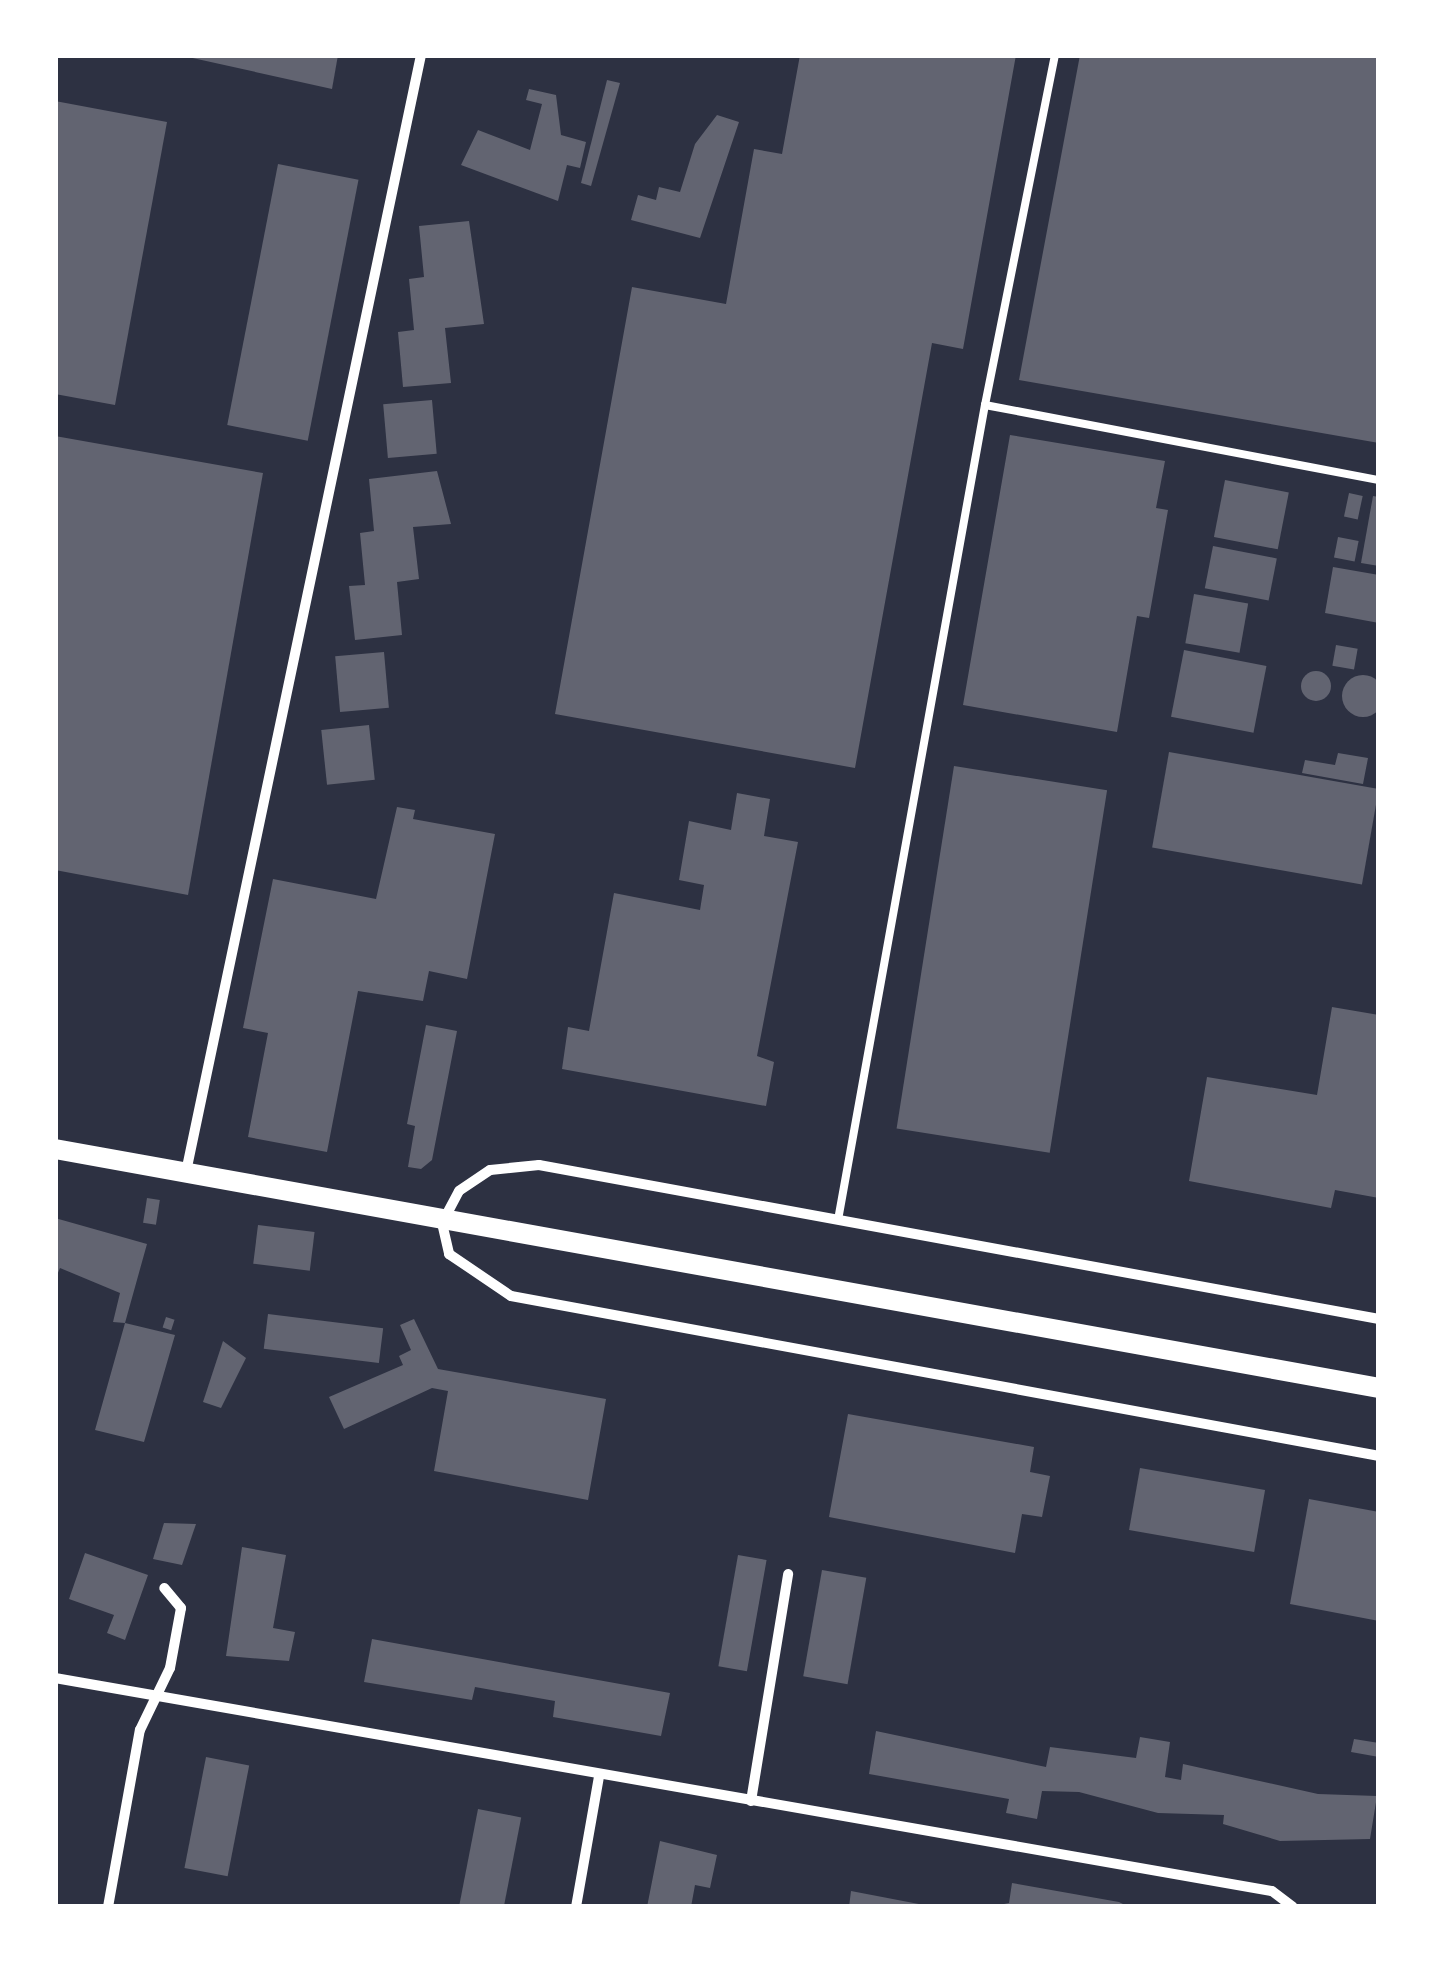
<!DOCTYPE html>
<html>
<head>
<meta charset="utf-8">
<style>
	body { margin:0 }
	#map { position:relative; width:1434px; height:1962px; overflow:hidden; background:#2d3142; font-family:Mulish,sans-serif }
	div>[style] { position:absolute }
	.building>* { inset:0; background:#626471; transform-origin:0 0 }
	.round { border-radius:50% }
	.service>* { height:8px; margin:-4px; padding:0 4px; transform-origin:4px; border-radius:4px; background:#fff }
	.minor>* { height:10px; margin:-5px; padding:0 5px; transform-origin:5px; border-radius:5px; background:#fff }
	.secondary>* { height:20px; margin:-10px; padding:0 10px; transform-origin:10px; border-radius:10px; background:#fff }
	span { translate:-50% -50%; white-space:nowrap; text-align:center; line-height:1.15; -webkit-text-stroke:10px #fff; paint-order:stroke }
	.frame { position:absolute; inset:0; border:58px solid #fff; pointer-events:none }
</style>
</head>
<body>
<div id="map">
	<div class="building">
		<i style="clip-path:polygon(179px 55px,338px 55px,332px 89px)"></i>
		<i style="clip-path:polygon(800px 55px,1016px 55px,963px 349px,932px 343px,855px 768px,555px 714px,632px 287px,726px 304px,754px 149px,782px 154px)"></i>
		<i style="clip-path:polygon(1080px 55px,1379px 55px,1379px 443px,1019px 380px)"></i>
		<i style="clip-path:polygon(607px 80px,620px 83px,591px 186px,581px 183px)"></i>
		<i style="clip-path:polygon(529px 89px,556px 95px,561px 135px,586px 142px,580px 168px,567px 165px,558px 201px,461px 165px,478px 130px,530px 150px,542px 104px,526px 100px)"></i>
		<i style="clip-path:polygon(55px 101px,167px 122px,115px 405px,55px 394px)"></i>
		<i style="clip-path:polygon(717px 115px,739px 122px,700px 238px,631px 220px,638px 195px,656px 200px,659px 187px,680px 192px,695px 144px)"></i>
		<i style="left:278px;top:164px;width:82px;height:266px;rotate:11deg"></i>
		<i style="clip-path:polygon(469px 221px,484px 324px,445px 328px,451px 383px,403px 387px,398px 332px,414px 330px,409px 279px,424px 277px,419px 226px)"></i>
		<i style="left:432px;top:400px;width:54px;height:49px;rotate:85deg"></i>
		<i style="clip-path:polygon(1010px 435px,1165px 461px,1156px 508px,1168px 510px,1149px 618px,1137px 616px,1117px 732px,963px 705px)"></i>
		<i style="clip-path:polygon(55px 436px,263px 473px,188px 895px,55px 870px)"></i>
		<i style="clip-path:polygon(437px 471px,451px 524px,413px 527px,419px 579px,397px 582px,402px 635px,355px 640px,349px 586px,365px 585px,360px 533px,374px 531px,369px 479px)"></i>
		<i style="left:1225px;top:480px;width:65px;height:58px;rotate:11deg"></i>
		<i style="left:1349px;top:493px;width:14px;height:24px;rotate:12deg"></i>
		<i style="clip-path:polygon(1373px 496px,1379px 497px,1379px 566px,1361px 563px)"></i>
		<i style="left:1338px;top:537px;width:21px;height:21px;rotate:11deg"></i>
		<i style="left:1213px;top:546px;width:65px;height:43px;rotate:11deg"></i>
		<i style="clip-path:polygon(1333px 567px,1379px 575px,1379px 623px,1325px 613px)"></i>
		<i style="left:1194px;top:594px;width:55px;height:50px;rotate:10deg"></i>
		<i style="left:1336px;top:645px;width:22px;height:21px;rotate:10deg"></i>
		<i style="left:1184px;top:650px;width:84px;height:68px;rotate:11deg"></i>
		<i style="left:384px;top:652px;width:56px;height:49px;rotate:85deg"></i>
		<i class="round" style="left:1301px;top:671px;width:30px;height:30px"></i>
		<i class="round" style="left:1342px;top:675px;width:42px;height:42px"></i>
		<i style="left:369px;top:725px;width:55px;height:48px;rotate:84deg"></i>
		<i style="left:1169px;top:752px;width:213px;height:97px;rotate:10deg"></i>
		<i style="clip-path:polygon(1338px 753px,1368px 758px,1363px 784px,1302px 773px,1305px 760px,1335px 765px)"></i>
		<i style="left:954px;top:766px;width:155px;height:367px;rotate:9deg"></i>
		<i style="clip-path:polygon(737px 793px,770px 799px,764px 836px,798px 842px,757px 1056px,774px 1062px,766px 1106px,562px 1069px,568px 1027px,589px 1031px,614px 893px,700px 910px,704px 885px,679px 880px,689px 821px,731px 830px)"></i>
		<i style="clip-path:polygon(397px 807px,415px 810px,413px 819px,495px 834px,467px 979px,429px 971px,423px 1001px,358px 991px,327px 1152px,248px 1137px,268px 1033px,243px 1028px,273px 879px,376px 899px)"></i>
		<i style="clip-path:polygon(1332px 1007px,1379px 1015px,1379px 1198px,1335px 1190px,1331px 1208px,1189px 1181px,1207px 1077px,1317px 1095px)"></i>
		<i style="clip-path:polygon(426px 1025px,457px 1031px,432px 1160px,421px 1169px,408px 1167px,415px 1126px,407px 1124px)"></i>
		<i style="left:147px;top:1198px;width:13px;height:25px;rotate:9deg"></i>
		<i style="clip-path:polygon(55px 1218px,147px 1244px,125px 1323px,175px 1335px,144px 1442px,95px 1430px,125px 1323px,113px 1322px,120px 1293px,60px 1268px,55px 1280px)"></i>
		<i style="left:258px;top:1225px;width:57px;height:39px;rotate:7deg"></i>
		<i style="left:268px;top:1314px;width:116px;height:35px;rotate:7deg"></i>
		<i style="left:166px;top:1317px;width:9px;height:11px;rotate:18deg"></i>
		<i style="clip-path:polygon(414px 1319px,438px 1369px,606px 1399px,588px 1500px,434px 1471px,448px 1391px,432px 1388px,344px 1429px,329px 1397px,403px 1365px,399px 1356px,411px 1350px,400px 1325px)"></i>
		<i style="clip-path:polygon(223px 1341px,246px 1358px,221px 1408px,203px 1402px)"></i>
		<i style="clip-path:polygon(848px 1414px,1034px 1447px,1030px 1472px,1050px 1476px,1042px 1517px,1022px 1514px,1015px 1553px,829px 1517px)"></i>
		<i style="left:1140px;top:1468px;width:127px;height:63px;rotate:10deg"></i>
		<i style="clip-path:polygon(1309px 1499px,1379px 1512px,1379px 1621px,1290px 1604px)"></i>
		<i style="clip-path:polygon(164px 1523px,196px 1524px,182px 1565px,153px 1559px)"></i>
		<i style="clip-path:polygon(242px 1547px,286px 1555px,273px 1628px,295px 1632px,289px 1661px,226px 1656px)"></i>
		<i style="clip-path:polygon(85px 1553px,148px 1575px,125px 1640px,107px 1633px,114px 1615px,69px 1599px)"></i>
		<i style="left:738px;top:1555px;width:29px;height:113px;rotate:10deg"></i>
		<i style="left:822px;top:1570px;width:45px;height:108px;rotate:10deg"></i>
		<i style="clip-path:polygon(372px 1639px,670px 1693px,661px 1736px,553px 1717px,555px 1701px,475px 1687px,472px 1700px,364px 1682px)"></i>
		<i style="clip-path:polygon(876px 1731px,1046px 1767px,1050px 1747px,1136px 1758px,1140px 1737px,1170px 1742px,1165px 1777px,1181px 1780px,1183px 1764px,1318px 1794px,1377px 1796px,1370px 1839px,1280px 1841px,1223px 1824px,1224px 1815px,1158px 1813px,1079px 1792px,1042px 1791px,1037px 1819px,1006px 1813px,1009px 1799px,869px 1774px)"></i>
		<i style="clip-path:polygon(1354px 1739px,1379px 1743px,1379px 1757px,1351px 1752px)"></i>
		<i style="left:206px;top:1757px;width:44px;height:113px;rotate:11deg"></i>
		<i style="left:478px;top:1809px;width:44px;height:99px;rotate:11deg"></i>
		<i style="clip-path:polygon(660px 1841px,717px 1855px,710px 1888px,695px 1885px,691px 1907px,647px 1907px)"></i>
		<i style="clip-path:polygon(1012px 1883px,1119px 1902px,1129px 1907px,989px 1907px,1009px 1903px)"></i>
		<i style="clip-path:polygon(851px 1891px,924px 1905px,924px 1907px,849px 1907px)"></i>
	</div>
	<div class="service">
		<i style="left:985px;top:405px;width:357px;rotate:-78.7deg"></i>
		<i style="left:838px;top:1220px;width:828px;rotate:-79.78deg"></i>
		<i style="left:985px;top:405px;width:401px;rotate:10.8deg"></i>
	</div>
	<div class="minor">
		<i style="left:186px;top:1172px;width:1141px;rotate:-78.12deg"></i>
		<i style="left:1379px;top:1319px;width:854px;rotate:-169.61deg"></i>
		<i style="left:539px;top:1165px;width:49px;rotate:174.2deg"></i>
		<i style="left:490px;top:1170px;width:37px;rotate:146deg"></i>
		<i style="left:459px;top:1191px;width:36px;rotate:118deg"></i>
		<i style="left:442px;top:1223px;width:32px;rotate:77deg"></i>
		<i style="left:449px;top:1254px;width:75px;rotate:34.1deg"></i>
		<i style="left:511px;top:1296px;width:883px;rotate:10.44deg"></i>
		<i style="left:55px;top:1678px;width:1235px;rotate:9.93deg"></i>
		<i style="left:1272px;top:1891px;width:26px;rotate:37deg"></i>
		<i style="left:751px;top:1801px;width:230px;rotate:-80.7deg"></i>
		<i style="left:108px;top:1907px;width:180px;rotate:-79.8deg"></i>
		<i style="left:140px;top:1730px;width:69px;rotate:-64.2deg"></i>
		<i style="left:170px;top:1668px;width:61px;rotate:-79.6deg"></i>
		<i style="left:181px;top:1608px;width:26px;rotate:-130deg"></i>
		<i style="left:576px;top:1907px;width:133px;rotate:-80deg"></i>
	</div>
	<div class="secondary">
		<i style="left:55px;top:1149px;width:1345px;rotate:10.23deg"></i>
	</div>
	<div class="frame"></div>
</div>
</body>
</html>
